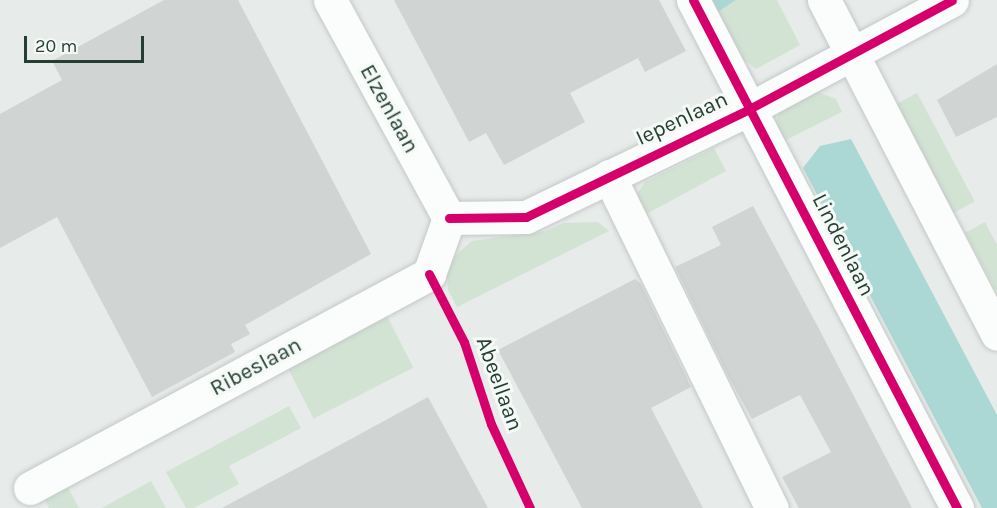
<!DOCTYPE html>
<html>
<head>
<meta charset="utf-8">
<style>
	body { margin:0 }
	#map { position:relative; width:997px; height:508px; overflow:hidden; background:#e7ebe9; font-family:Karla,sans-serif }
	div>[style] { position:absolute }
	.green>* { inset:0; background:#d2e3d4; transform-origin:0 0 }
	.water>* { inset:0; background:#abd7d5 }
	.building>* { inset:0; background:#d0d4d2 }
	.roads { filter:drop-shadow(0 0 2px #c4c8c6) drop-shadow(0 0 2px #c4c8c6) }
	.minor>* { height:33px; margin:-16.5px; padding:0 16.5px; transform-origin:16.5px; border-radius:16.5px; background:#fbfcfc }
	.cycleway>* { height:9px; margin:-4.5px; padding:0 4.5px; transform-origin:4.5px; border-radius:4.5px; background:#d6006c }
	span { translate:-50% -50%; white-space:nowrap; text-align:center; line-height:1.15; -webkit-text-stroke:6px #f5faf7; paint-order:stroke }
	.street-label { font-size:22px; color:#253e33 }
	.scale { position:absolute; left:24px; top:36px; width:120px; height:27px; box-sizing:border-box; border:3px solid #253e33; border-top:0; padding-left:8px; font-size:18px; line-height:21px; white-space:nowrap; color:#253e33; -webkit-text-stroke:4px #f5faf7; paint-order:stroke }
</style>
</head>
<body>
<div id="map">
	<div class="green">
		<i style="clip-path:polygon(736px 0,777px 0,800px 45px,756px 69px,743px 59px,718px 12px)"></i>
		<i style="clip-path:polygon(810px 89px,836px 99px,842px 112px,778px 144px,773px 133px,782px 103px)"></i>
		<i style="left:917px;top:93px;width:123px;height:25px;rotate:62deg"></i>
		<i style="clip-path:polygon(714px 148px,726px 171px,639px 218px,636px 195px,645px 182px)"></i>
		<i style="clip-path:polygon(598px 222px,609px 231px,457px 307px,448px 290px,447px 271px,456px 255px,472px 241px,546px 231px,564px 223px)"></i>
		<i style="clip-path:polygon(985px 222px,997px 245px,997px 292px,965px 233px)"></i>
		<i style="left:387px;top:316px;width:58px;height:112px;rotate:63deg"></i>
		<i style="clip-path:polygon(289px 406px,301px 428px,229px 466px,239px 484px,194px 508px,186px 508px,166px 472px)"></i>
		<i style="clip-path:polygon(151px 481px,166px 508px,102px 508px)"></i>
		<i style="clip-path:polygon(67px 486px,79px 508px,49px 508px,44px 499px)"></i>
	</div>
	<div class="water">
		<i style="clip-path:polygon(711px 0,736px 0,718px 12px)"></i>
		<i style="clip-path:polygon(851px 139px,997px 415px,997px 508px,982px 508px,803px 168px,820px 146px)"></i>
	</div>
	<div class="building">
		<i style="clip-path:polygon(164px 0,238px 0,371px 254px,245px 325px,250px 334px,231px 344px,235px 352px,152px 397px,57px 217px,0 248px,0 114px,62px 80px,52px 61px)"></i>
		<i style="clip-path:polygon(394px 0,659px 0,686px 51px,645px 72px,638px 58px,570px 93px,585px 122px,504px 165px,486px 133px,469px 142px)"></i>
		<i style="clip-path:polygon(997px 64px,997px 117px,956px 137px,937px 100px)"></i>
		<i style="clip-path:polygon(753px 206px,818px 327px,912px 508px,799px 508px,782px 477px,831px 452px,800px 395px,752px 419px,728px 376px,675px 267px,721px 245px,712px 227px)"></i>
		<i style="clip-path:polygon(635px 279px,641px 284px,691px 387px,651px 408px,703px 508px,582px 508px,498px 350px)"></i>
		<i style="clip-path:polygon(428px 397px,488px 508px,222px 508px,327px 452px)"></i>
	</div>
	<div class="roads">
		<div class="minor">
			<i style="left:330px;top:0;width:248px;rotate:61.4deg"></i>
			<i style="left:693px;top:0;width:573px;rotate:62.54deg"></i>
			<i style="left:824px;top:0;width:376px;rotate:62.6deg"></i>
			<i style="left:609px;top:176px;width:370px;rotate:63.9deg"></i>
			<i style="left:449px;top:218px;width:77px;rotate:-0.7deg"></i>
			<i style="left:526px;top:217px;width:250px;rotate:-25.8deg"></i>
			<i style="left:751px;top:108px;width:228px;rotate:-28.2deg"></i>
			<i style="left:30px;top:488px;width:453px;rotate:-28.2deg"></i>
			<i style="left:429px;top:274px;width:59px;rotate:-70.3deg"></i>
		</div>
	</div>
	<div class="cycleway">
		<i style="left:693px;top:0;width:573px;rotate:62.54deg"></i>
		<i style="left:449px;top:218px;width:77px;rotate:-0.7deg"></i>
		<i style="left:526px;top:217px;width:250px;rotate:-25.8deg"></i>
		<i style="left:751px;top:108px;width:228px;rotate:-28.2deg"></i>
		<i style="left:429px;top:274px;width:76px;rotate:62.8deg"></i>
		<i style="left:464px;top:342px;width:86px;rotate:71.8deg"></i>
		<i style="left:491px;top:424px;width:93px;rotate:65.1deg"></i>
	</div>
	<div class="street-label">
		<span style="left:389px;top:109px;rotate:61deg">Elzenlaan</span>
		<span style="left:682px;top:119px;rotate:-25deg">Iepenlaan</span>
		<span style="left:843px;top:245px;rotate:63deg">Lindenlaan</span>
		<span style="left:256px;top:367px;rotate:-28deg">Ribeslaan</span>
		<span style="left:499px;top:384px;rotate:70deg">Abeellaan</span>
	</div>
	<div class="scale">20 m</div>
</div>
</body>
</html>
